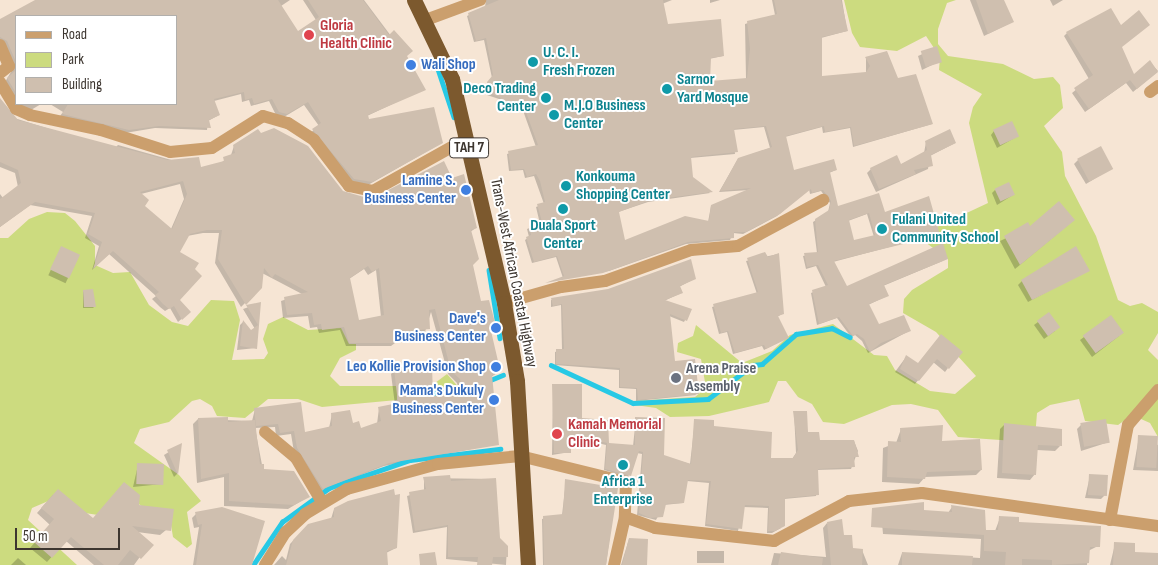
<!DOCTYPE html>
<html>
<head>
<meta charset="utf-8">
<style>
	body { margin:0 }
	#map { position:relative; width:1158px; height:565px; overflow:hidden; background:#f6e5d4; font-family:"Sofia Sans Condensed",sans-serif }
	div>[style] { position:absolute }
	.green>* { inset:0; background:#ccdb7f }
	.shadow>* { inset:0; background:#0003; transform-origin:0 0 }
	.stream>* { height:4.5px; margin:-2.25px; padding:0 2.25px; transform-origin:2.25px; border-radius:2.25px; background:#27c9e5 }
	.building>* { inset:0; background:#cfbfaf; transform-origin:0 0 }
	.minor>* { height:12px; margin:-6px; padding:0 6px; transform-origin:6px; border-radius:6px; background:#cb9f6d }
	.highway>* { height:15px; margin:-7.5px; padding:0 7.5px; transform-origin:7.5px; border-radius:7.5px; background:#7c592e }
	.dots>* { width:14px; height:14px; translate:-50% -50%; box-sizing:border-box; border:2px solid #fff; border-radius:50% }
	span { translate:-50% -50%; white-space:nowrap; text-align:center; line-height:1.15; -webkit-text-stroke:4px #fff; paint-order:stroke }
	.shield-label span { padding:1px 4px; background:#fff; border:1px solid; border-radius:4px; -webkit-text-stroke-width:0 }
	.shield-label { font-size:15px; color:#3d3630; font-weight:700 }
	.health-label { font-size:16px; color:#be3a42; font-weight:700 }
	.left { translate:0 -50%; text-align:left }
	.culture-label { font-size:16px; color:#0d838f; font-weight:700 }
	.right { translate:-100% -50%; text-align:right }
	.shop-label { font-size:16px; color:#366cbe; font-weight:700 }
	.street-label { font-size:16px; color:#3d3630 }
	.worship-label { font-size:16px; color:#5b616d; font-weight:700 }
	.legend { position:absolute; left:15px; top:15px; width:162px; height:90px; box-sizing:border-box; background:#fff; border:1px solid #b1afac; margin:0; padding:6px 9px; list-style:none; font-size:15px; color:#3d3630 }
	.legend li { display:flex; align-items:center; gap:10px; height:25px }
	.legend b { width:25px; border:1px solid #b1afac }
	.scale { position:absolute; left:15px; top:528px; width:105px; height:22px; box-sizing:border-box; border:2px solid #3d3630; border-top:0; padding-left:6px; font-size:15px; line-height:18px; white-space:nowrap; color:#3d3630; -webkit-text-stroke:4px #fff; paint-order:stroke }
</style>
</head>
<body>
<div id="map">
	<div class="green">
		<i style="clip-path:polygon(844px 0,956px 0,947px 3px,938px 29px,938px 44px,948px 56px,1003px 64px,1034px 79px,1053px 77px,1060px 85px,1063px 108px,1044px 126px,1062px 152px,1065px 176px,1096px 236px,1118px 300px,1130px 306px,1142px 303px,1158px 312px,1158px 333px,1148px 350px,1158px 360px,1158px 437px,1150px 423px,1132px 415px,1118px 425px,1085px 421px,1079px 399px,1050px 405px,1037px 413px,1035px 438px,1029px 442px,958px 437px,938px 410px,911px 404px,892px 405px,844px 424px,823px 422px,812px 404px,798px 397px,786px 381px,778px 381px,769px 402px,709px 416px,670px 417px,656px 408px,635px 405px,635px 401px,695px 397px,706px 388px,701px 359px,677px 352px,678px 343px,693px 336px,696px 325px,742px 363px,772px 351px,790px 335px,833px 324px,874px 355px,887px 356px,895px 370px,930px 391px,955px 394px,976px 376px,936px 332px,903px 313px,904px 299px,912px 290px,948px 268px,948px 259px,921px 239px,924px 233px,988px 203px,969px 123px,973px 107px,982px 94px,939px 70px,940px 57px,926px 36px,897px 51px,860px 47px,852px 33px)"></i>
		<i style="clip-path:polygon(47px 212px,65px 213px,75px 221px,95px 246px,95px 265px,113px 273px,130px 272px,149px 305px,172px 322px,188px 326px,211px 300px,234px 301px,240px 320px,232px 360px,264px 359px,268px 353px,263px 339px,268px 324px,283px 317px,308px 330px,341px 328px,349px 344px,356px 344px,356px 350px,340px 358px,330px 376px,340px 386px,431px 386px,447px 374px,461px 390px,445px 395px,397px 394px,397px 400px,322px 407px,298px 399px,268px 399px,245px 418px,217px 416px,212px 406px,200px 399px,192px 401px,169px 422px,140px 429px,134px 443px,179px 475px,201px 501px,187px 512px,192px 544px,187px 548px,173px 537px,171px 525px,120px 492px,98px 515px,85px 513px,60px 496px,32px 508px,28px 520px,77px 565px,0 565px,0 238px,8px 238px,29px 219px)"></i>
	</div>
	<div class="shadow">
		<i style="clip-path:polygon(38px 0,290px 0,281px 6px,298px 33px,316px 20px,303px 0,364px 0,406px 56px,424px 89px,367px 116px,369px 120px,434px 108px,438px 145px,368px 185px,351px 181px,310px 133px,319px 126px,304px 105px,284px 117px,276px 115px,269px 101px,251px 106px,249px 100px,242px 102px,241px 94px,214px 101px,219px 115px,208px 121px,207px 130px,155px 128px,125px 133px,60px 116px,63px 112px,50px 104px,176px 104px,176px 16px,16px 16px,16px 101px,5px 82px,14px 67px,0 41px,0 21px)"></i>
		<i style="clip-path:polygon(evenodd,486px 0,672px 0,662px 4px,667px 25px,723px 56px,709px 59px,709px 82px,746px 79px,745px 24px,775px 15px,772px 0,842px 0,847px 31px,821px 38px,821px 77px,866px 73px,866px 58px,897px 79px,932px 124px,853px 147px,850px 128px,823px 133px,822px 127px,785px 137px,793px 172px,836px 170px,829px 173px,837px 208px,884px 214px,938px 234px,833px 262px,846px 287px,945px 260px,883px 286px,887px 296px,868px 305px,878px 325px,909px 331px,868px 353px,862px 341px,855px 335px,851px 337px,837px 318px,817px 325px,811px 293px,826px 287px,816px 266px,806px 269px,803px 256px,817px 253px,813px 222px,828px 212px,830px 203px,821px 191px,810px 194px,809px 189px,777px 216px,743px 234px,733px 233px,730px 240px,686px 244px,609px 271px,563px 278px,556px 257px,532px 263px,525px 240px,529px 237px,527px 229px,540px 224px,536px 207px,544px 204px,534px 176px,525px 178px,523px 170px,509px 171px,507px 154px,536px 147px,521px 105px,502px 110px,499px 99px,487px 95px,485px 85px,492px 78px,484px 40px,474px 42px,467px 16px,485px 7px,486px 0,764px 127px,770px 148px,738px 159px,719px 192px,750px 190px,711px 206px,708px 222px,624px 242px,618px 212px,648px 202px,710px 193px,692px 178px,690px 158px,735px 154px,733px 130px,764px 127px,486px 0,867px 214px,874px 237px,853px 241px,848px 221px,867px 214px)"></i>
		<i style="clip-path:polygon(710px 0,720px 0,710px 3px)"></i>
		<i style="clip-path:polygon(970px 0,1003px 0,1012px 22px,984px 36px)"></i>
		<i style="clip-path:polygon(1050px 0,1063px 0,1053px 6px)"></i>
		<i style="clip-path:polygon(1067px 33px,1121px 47px,1133px 76px,1150px 62px,1158px 71px,1133px 92px,1126px 83px,1085px 112px,1072px 93px,1089px 79px,1064px 36px)"></i>
		<i style="clip-path:polygon(936px 48px,940px 61px,922px 70px,918px 56px)"></i>
		<i style="clip-path:polygon(evenodd,0 99px,11px 117px,114px 149px,118px 145px,200px 168px,221px 163px,231px 155px,234px 146px,260px 135px,342px 192px,476px 228px,470px 232px,472px 265px,480px 302px,496px 329px,490px 333px,497px 373px,491px 377px,497px 444px,384px 466px,320px 491px,294px 452px,291px 434px,276px 436px,275px 427px,255px 428px,263px 470px,308px 497px,288px 509px,224px 506px,224px 477px,197px 483px,193px 424px,198px 419px,252px 421px,255px 409px,304px 433px,329px 428px,332px 414px,360px 430px,377px 424px,379px 408px,395px 405px,391px 374px,395px 370px,432px 397px,460px 396px,457px 383px,448px 374px,431px 312px,425px 332px,407px 334px,391px 346px,346px 346px,340px 330px,319px 333px,317px 327px,310px 328px,308px 316px,283px 318px,281px 301px,302px 294px,262px 273px,261px 287px,241px 307px,215px 263px,219px 233px,203px 233px,187px 236px,178px 253px,178px 300px,186px 315px,178px 322px,170px 308px,165px 311px,160px 307px,152px 299px,156px 296px,109px 254px,92px 270px,99px 246px,85px 238px,92px 216px,30px 205px,0 227px,0 194px,3px 198px,18px 187px,15px 173px,0 167px,0 99px,180px 184px,184px 199px,171px 229px,143px 206px,141px 194px,180px 184px,0 99px,364px 269px,368px 275px,376px 270px,381px 317px,358px 321px,349px 279px,364px 269px)"></i>
		<i style="clip-path:polygon(18px 104px,41px 104px,31px 110px)"></i>
		<i style="clip-path:polygon(994px 131px,1018px 136px,997px 148px,991px 135px)"></i>
		<i style="clip-path:polygon(926px 142px,955px 143px,930px 156px,928px 169px,876px 192px,867px 173px,871px 169px,900px 165px,924px 153px)"></i>
		<i style="clip-path:polygon(1078px 160px,1112px 168px,1086px 184px,1074px 164px)"></i>
		<i style="clip-path:polygon(995px 190px,1013px 195px,997px 205px,992px 193px)"></i>
		<i style="clip-path:polygon(1068px 225px,1015px 269px,1000px 241px,1030px 227px)"></i>
		<i style="left:61px;top:248px;width:19px;height:30px;rotate:25deg"></i>
		<i style="clip-path:polygon(778px 254px,782px 314px,777px 317px,787px 338px,764px 350px,762px 346px,733px 354px,727px 332px,719px 334px,712px 307px,757px 294px,746px 261px)"></i>
		<i style="clip-path:polygon(1088px 270px,1028px 302px,1018px 285px,1022px 281px)"></i>
		<i style="clip-path:polygon(692px 280px,679px 287px,679px 294px,664px 301px,690px 310px,684px 322px,669px 316px,674px 362px,696px 395px,636px 401px,636px 389px,619px 388px,619px 370px,555px 365px,555px 352px,562px 350px,561px 305px,551px 307px,551px 300px)"></i>
		<i style="clip-path:polygon(83px 291px,95px 306px,93px 308px,83px 308px)"></i>
		<i style="clip-path:polygon(260px 303px,256px 348px,237px 350px,240px 325px,243px 322px,251px 332px,255px 329px,243px 309px)"></i>
		<i style="clip-path:polygon(1111px 317px,1119px 336px,1092px 357px,1080px 340px)"></i>
		<i style="clip-path:polygon(1038px 322px,1055px 331px,1044px 339px,1034px 325px)"></i>
		<i style="clip-path:polygon(936px 342px,948px 368px,945px 372px,933px 362px,915px 384px,895px 372px,906px 357px,918px 364px)"></i>
		<i style="clip-path:polygon(553px 385px,581px 419px,606px 421px,608px 444px,633px 446px,636px 418px,663px 456px,690px 464px,695px 420px,770px 460px,792px 459px,796px 453px,794px 413px,806px 433px,818px 441px,854px 441px,858px 451px,851px 469px,816px 470px,816px 496px,784px 499px,781px 528px,772px 533px,767px 533px,768px 508px,743px 507px,738px 531px,705px 526px,709px 483px,687px 481px,683px 503px,664px 505px,656px 520px,637px 515px,642px 454px,637px 453px,628px 477px,604px 470px,606px 445px,570px 436px,570px 452px,552px 455px)"></i>
		<i style="clip-path:polygon(1005px 424px,1060px 446px,1055px 451px,1037px 450px,1035px 474px,1030px 480px,997px 478px,1000px 429px)"></i>
		<i style="clip-path:polygon(1081px 425px,1109px 442px,1081px 451px,1077px 429px)"></i>
		<i style="clip-path:polygon(901px 429px,941px 442px,981px 470px,976px 475px,925px 477px,919px 484px,882px 482px,883px 448px,896px 443px)"></i>
		<i style="clip-path:polygon(1139px 437px,1158px 445px,1158px 471px,1133px 470px)"></i>
		<i style="clip-path:polygon(180px 445px,177px 474px,174px 477px,164px 455px)"></i>
		<i style="clip-path:polygon(138px 465px,162px 484px,133px 487px)"></i>
		<i style="clip-path:polygon(1090px 476px,1105px 495px,1101px 499px,1085px 498px)"></i>
		<i style="clip-path:polygon(424px 478px,495px 479px,499px 538px,507px 546px,506px 565px,446px 559px,447px 527px,413px 533px,407px 496px,424px 491px)"></i>
		<i style="clip-path:polygon(566px 481px,616px 489px,606px 565px,543px 565px,542px 519px,562px 515px)"></i>
		<i style="clip-path:polygon(53px 495px,92px 520px,138px 506px,166px 530px,160px 535px,137px 532px,150px 543px,134px 565px,94px 565px,66px 541px,47px 562px,30px 548px,50px 525px,37px 513px)"></i>
		<i style="clip-path:polygon(952px 507px,985px 531px,995px 531px,1000px 518px,1098px 546px,1088px 551px,1087px 565px,898px 565px,902px 553px,980px 558px,981px 539px,883px 534px,881px 512px,948px 513px)"></i>
		<i style="clip-path:polygon(334px 509px,396px 548px,386px 553px,386px 565px,274px 565px,282px 556px,286px 560px,290px 544px,307px 526px,331px 519px)"></i>
		<i style="clip-path:polygon(196px 514px,247px 565px,193px 565px,199px 527px,194px 528px,192px 518px)"></i>
		<i style="clip-path:polygon(827px 523px,852px 549px,862px 550px,868px 565px,771px 565px,774px 553px,826px 557px,823px 528px)"></i>
		<i style="clip-path:polygon(629px 539px,645px 565px,621px 565px)"></i>
		<i style="clip-path:polygon(1115px 544px,1134px 553px,1158px 554px,1158px 565px,1110px 565px)"></i>
		<i style="left:697px;top:551px;width:27px;height:12px"></i>
		<i style="clip-path:polygon(18px 558px,26px 565px,11px 565px)"></i>
	</div>
	<div class="stream">
		<i style="left:435px;top:60px;width:60px;rotate:71.6deg"></i>
		<i style="left:489px;top:270px;width:69px;rotate:80.8deg"></i>
		<i style="left:551px;top:365px;width:90px;rotate:24.9deg"></i>
		<i style="left:633px;top:403px;width:75px;rotate:-3.1deg"></i>
		<i style="left:708px;top:399px;width:56px;rotate:-37.1deg"></i>
		<i style="left:753px;top:365px;width:9px;rotate:-6deg"></i>
		<i style="left:762px;top:364px;width:45px;rotate:-41.4deg"></i>
		<i style="left:796px;top:334px;width:36px;rotate:-9deg"></i>
		<i style="left:832px;top:328px;width:20px;rotate:27deg"></i>
		<i style="left:488px;top:381px;width:16px;rotate:-22deg"></i>
		<i style="left:433px;top:393px;width:34px;rotate:-12deg"></i>
		<i style="left:253px;top:565px;width:52px;rotate:-56deg"></i>
		<i style="left:282px;top:522px;width:58px;rotate:-35.9deg"></i>
		<i style="left:329px;top:488px;width:86px;rotate:-19.1deg"></i>
		<i style="left:410px;top:460px;width:91px;rotate:-7deg"></i>
	</div>
	<div class="building">
		<i style="clip-path:polygon(35px 0,278px 0,298px 31px,319px 17px,308px 0,363px 0,389px 35px,394px 30px,413px 51px,407px 56px,426px 90px,368px 115px,369px 119px,434px 107px,443px 143px,372px 182px,354px 179px,312px 129px,321px 123px,308px 102px,287px 114px,279px 112px,272px 99px,254px 104px,252px 98px,245px 100px,244px 92px,214px 99px,220px 115px,209px 120px,211px 128px,159px 126px,129px 130px,62px 114px,68px 104px,176px 104px,176px 16px,16px 16px,16px 62px,7px 41px,0 37px,0 19px)"></i>
		<i style="clip-path:polygon(evenodd,499px 0,663px 0,668px 24px,721px 19px,724px 56px,711px 58px,710px 81px,747px 78px,750px 49px,747px 21px,777px 14px,774px 0,841px 0,848px 31px,822px 37px,822px 76px,866px 72px,870px 66px,865px 57px,887px 51px,898px 78px,916px 74px,933px 124px,854px 146px,851px 127px,825px 132px,824px 126px,786px 136px,794px 170px,834px 159px,837px 170px,830px 172px,838px 206px,879px 193px,885px 212px,929px 196px,940px 235px,834px 261px,847px 286px,943px 243px,948px 259px,884px 285px,889px 296px,869px 304px,879px 324px,904px 315px,911px 331px,881px 343px,870px 352px,864px 339px,857px 334px,853px 336px,839px 317px,819px 324px,812px 290px,828px 285px,818px 265px,807px 267px,804px 253px,818px 252px,815px 219px,829px 210px,831px 201px,823px 190px,812px 193px,811px 189px,780px 214px,746px 232px,734px 232px,734px 238px,688px 242px,603px 273px,545px 283px,564px 276px,557px 256px,534px 262px,526px 237px,531px 235px,529px 226px,542px 222px,537px 204px,545px 202px,540px 181px,536px 174px,527px 177px,524px 169px,511px 170px,508px 151px,538px 145px,523px 104px,504px 109px,500px 97px,489px 93px,487px 82px,493px 75px,486px 38px,476px 41px,468px 13px,499px 0,766px 126px,772px 147px,738px 158px,720px 191px,751px 188px,711px 205px,709px 221px,685px 216px,625px 240px,619px 212px,651px 200px,713px 192px,693px 177px,691px 157px,738px 152px,734px 129px,766px 126px,499px 0,869px 213px,875px 235px,854px 240px,849px 220px,869px 213px)"></i>
		<i style="clip-path:polygon(976px 0,1004px 0,1014px 22px,988px 34px)"></i>
		<i style="clip-path:polygon(1111px 8px,1121px 25px,1139px 10px,1150px 25px,1122px 47px,1134px 74px,1150px 60px,1158px 72px,1137px 89px,1130px 80px,1089px 109px,1074px 88px,1093px 75px,1066px 32px)"></i>
		<i style="left:937px;top:46px;width:17px;height:17px;rotate:73deg"></i>
		<i style="clip-path:polygon(16px 70px,16px 93px,7px 78px)"></i>
		<i style="clip-path:polygon(evenodd,0 98px,18px 120px,168px 160px,199px 157px,201px 167px,224px 161px,223px 157px,235px 153px,233px 145px,258px 129px,261px 133px,274px 128px,308px 146px,343px 191px,371px 199px,444px 161px,452px 178px,464px 174px,477px 228px,471px 230px,479px 259px,473px 265px,481px 301px,489px 300px,497px 330px,491px 331px,498px 361px,499px 373px,492px 375px,499px 445px,389px 463px,323px 489px,297px 448px,294px 431px,280px 433px,278px 424px,256px 426px,254px 408px,301px 402px,305px 432px,332px 426px,331px 413px,350px 410px,353px 423px,359px 421px,361px 428px,381px 421px,378px 407px,398px 403px,394px 369px,400px 366px,432px 366px,433px 396px,464px 395px,460px 379px,451px 371px,435px 309px,429px 310px,430px 329px,409px 331px,408px 338px,395px 340px,396px 343px,349px 343px,344px 327px,322px 330px,321px 324px,314px 325px,312px 313px,287px 315px,284px 297px,308px 292px,275px 274px,272px 278px,264px 268px,262px 288px,246px 305px,218px 259px,222px 230px,207px 230px,190px 234px,180px 252px,199px 263px,195px 269px,202px 276px,180px 300px,191px 312px,182px 320px,174px 306px,169px 309px,163px 304px,155px 295px,159px 292px,113px 251px,93px 269px,102px 242px,88px 234px,95px 213px,35px 202px,0 227px,0 199px,21px 183px,18px 170px,0 162px,0 98px,183px 181px,187px 194px,172px 229px,145px 206px,149px 200px,140px 192px,183px 181px,0 98px,368px 266px,372px 272px,379px 268px,384px 315px,359px 320px,350px 278px,368px 266px)"></i>
		<i style="left:1012px;top:121px;width:17px;height:21px;rotate:65deg"></i>
		<i style="clip-path:polygon(950px 129px,956px 143px,931px 155px,933px 166px,914px 170px,916px 174px,879px 189px,870px 168px,897px 155px,901px 164px,927px 150px,925px 141px)"></i>
		<i style="left:1101px;top:146px;width:26px;height:27px;rotate:62deg"></i>
		<i style="left:1009px;top:182px;width:14px;height:16px;rotate:65deg"></i>
		<i style="clip-path:polygon(1059px 201px,1075px 220px,1020px 265px,1004px 236px,1028px 222px,1030px 226px)"></i>
		<i style="left:61px;top:246px;width:21px;height:26px;rotate:25deg"></i>
		<i style="clip-path:polygon(1076px 246px,1090px 271px,1032px 300px,1021px 280px)"></i>
		<i style="clip-path:polygon(765px 252px,768px 257px,779px 253px,784px 314px,778px 316px,789px 338px,766px 349px,764px 345px,735px 353px,728px 331px,721px 333px,713px 304px,758px 292px,747px 258px)"></i>
		<i style="clip-path:polygon(691px 259px,696px 279px,680px 286px,683px 293px,665px 300px,692px 309px,687px 321px,670px 314px,675px 361px,695px 359px,699px 394px,638px 400px,637px 388px,620px 387px,620px 368px,556px 364px,556px 349px,564px 349px,562px 304px,553px 306px,551px 298px,608px 289px)"></i>
		<i style="clip-path:polygon(93px 289px,96px 307px,84px 307px,83px 290px)"></i>
		<i style="clip-path:polygon(261px 302px,257px 349px,240px 346px,243px 320px,251px 330px,258px 325px,246px 305px)"></i>
		<i style="left:1049px;top:312px;width:19px;height:15px;rotate:54deg"></i>
		<i style="left:1111px;top:315px;width:22px;height:35px;rotate:54deg"></i>
		<i style="clip-path:polygon(941px 334px,963px 352px,949px 369px,937px 359px,919px 381px,900px 369px,906px 355px,918px 363px)"></i>
		<i style="clip-path:polygon(552px 384px,582px 384px,582px 418px,608px 420px,609px 443px,635px 445px,635px 417px,665px 418px,664px 455px,691px 464px,694px 419px,714px 420px,714px 426px,772px 432px,771px 458px,793px 458px,798px 450px,793px 411px,807px 411px,808px 432px,819px 432px,820px 440px,854px 440px,859px 457px,854px 457px,855px 467px,818px 469px,819px 495px,785px 498px,785px 526px,775px 531px,768px 531px,769px 506px,745px 505px,742px 529px,706px 524px,711px 481px,688px 480px,684px 503px,666px 504px,663px 517px,650px 518px,639px 513px,643px 452px,639px 451px,631px 476px,605px 469px,607px 443px,571px 435px,571px 453px,554px 453px)"></i>
		<i style="clip-path:polygon(228px 417px,228px 422px,255px 420px,260px 464px,264px 464px,264px 469px,294px 471px,310px 497px,294px 505px,229px 501px,229px 473px,201px 479px,198px 418px)"></i>
		<i style="left:1106px;top:419px;width:24px;height:26px;rotate:81deg"></i>
		<i style="clip-path:polygon(1004px 423px,1062px 429px,1062px 446px,1038px 445px,1036px 475px,1002px 473px)"></i>
		<i style="clip-path:polygon(943px 425px,942px 441px,980px 439px,982px 470px,927px 472px,925px 479px,887px 477px,888px 441px,901px 442px,900px 428px)"></i>
		<i style="left:1138px;top:435px;width:20px;height:32px;rotate:3deg"></i>
		<i style="clip-path:polygon(182px 443px,178px 475px,167px 450px)"></i>
		<i style="left:137px;top:463px;width:27px;height:21px;rotate:2deg"></i>
		<i style="left:1089px;top:474px;width:19px;height:21px;rotate:3deg"></i>
		<i style="clip-path:polygon(450px 475px,451px 481px,496px 478px,500px 538px,508px 546px,508px 557px,493px 557px,492px 565px,477px 565px,478px 557px,448px 557px,448px 525px,415px 531px,409px 492px,426px 489px,423px 477px)"></i>
		<i style="clip-path:polygon(565px 479px,618px 488px,606px 565px,544px 565px,543px 516px,563px 514px)"></i>
		<i style="clip-path:polygon(124px 482px,140px 495px,139px 505px,174px 509px,171px 531px,132px 526px,154px 545px,141px 559px,130px 550px,118px 565px,104px 565px,71px 537px,52px 558px,34px 542px,54px 519px,41px 508px,58px 489px,93px 518px)"></i>
		<i style="clip-path:polygon(394px 489px,395px 495px,400px 494px,397px 548px,387px 551px,388px 565px,286px 565px,293px 540px,308px 524px,334px 517px,334px 508px,348px 501px)"></i>
		<i style="clip-path:polygon(924px 502px,924px 510px,952px 512px,951px 505px,985px 510px,986px 530px,998px 530px,999px 516px,1019px 517px,1019px 522px,1101px 526px,1100px 547px,1090px 547px,1089px 563px,1052px 565px,1052px 560px,1022px 559px,1022px 565px,1005px 565px,1006px 552px,984px 551px,984px 535px,871px 527px,872px 508px)"></i>
		<i style="clip-path:polygon(222px 507px,265px 521px,252px 565px,196px 565px,202px 524px,198px 525px,195px 512px)"></i>
		<i style="clip-path:polygon(842px 519px,844px 535px,852px 535px,853px 548px,863px 549px,862px 565px,831px 565px,827px 522px)"></i>
		<i style="clip-path:polygon(629px 538px,648px 539px,647px 565px,622px 565px)"></i>
		<i style="clip-path:polygon(1114px 542px,1135px 543px,1135px 552px,1158px 553px,1158px 565px,1113px 565px)"></i>
		<i style="clip-path:polygon(435px 552px,437px 565px,420px 565px,419px 554px)"></i>
		<i style="clip-path:polygon(781px 552px,823px 558px,822px 565px,778px 565px)"></i>
		<i style="clip-path:polygon(902px 552px,973px 556px,972px 565px,902px 565px)"></i>
	</div>
	<div class="minor">
		<i style="left:423px;top:21px;width:61px;rotate:-20.2deg"></i>
		<i style="left:0;top:45px;width:23px;rotate:67deg"></i>
		<i style="left:9px;top:66px;width:11px;rotate:142deg"></i>
		<i style="left:0;top:82px;width:31px;rotate:59deg"></i>
		<i style="left:16px;top:109px;width:15px;rotate:23deg"></i>
		<i style="left:30px;top:115px;width:73px;rotate:11.9deg"></i>
		<i style="left:101px;top:130px;width:72px;rotate:17.7deg"></i>
		<i style="left:170px;top:152px;width:42px;rotate:-5.4deg"></i>
		<i style="left:212px;top:148px;width:60px;rotate:-32.1deg"></i>
		<i style="left:263px;top:116px;width:26px;rotate:16deg"></i>
		<i style="left:288px;top:123px;width:31px;rotate:33deg"></i>
		<i style="left:314px;top:140px;width:58px;rotate:52.7deg"></i>
		<i style="left:349px;top:186px;width:25px;rotate:12deg"></i>
		<i style="left:373px;top:191px;width:107px;rotate:-29.2deg"></i>
		<i style="left:1150px;top:92px;width:10px;rotate:-37deg"></i>
		<i style="left:504px;top:303px;width:59px;rotate:-15.7deg"></i>
		<i style="left:561px;top:287px;width:44px;rotate:-7.8deg"></i>
		<i style="left:605px;top:281px;width:91px;rotate:-19.8deg"></i>
		<i style="left:691px;top:250px;width:47px;rotate:-4.9deg"></i>
		<i style="left:738px;top:246px;width:97px;rotate:-28.4deg"></i>
		<i style="left:265px;top:432px;width:40px;rotate:40deg"></i>
		<i style="left:296px;top:458px;width:51px;rotate:59.4deg"></i>
		<i style="left:625px;top:517px;width:32px;rotate:20deg"></i>
		<i style="left:655px;top:528px;width:120px;rotate:6.2deg"></i>
		<i style="left:774px;top:541px;width:85px;rotate:-28.1deg"></i>
		<i style="left:849px;top:501px;width:73px;rotate:-6.3deg"></i>
		<i style="left:922px;top:493px;width:238px;rotate:8deg"></i>
		<i style="left:1110px;top:520px;width:97px;rotate:-79.3deg"></i>
		<i style="left:1128px;top:425px;width:46px;rotate:-49.4deg"></i>
		<i style="left:265px;top:565px;width:39px;rotate:-58deg"></i>
		<i style="left:286px;top:532px;width:26px;rotate:-43deg"></i>
		<i style="left:305px;top:514px;width:49px;rotate:-30.8deg"></i>
		<i style="left:347px;top:489px;width:94px;rotate:-15.4deg"></i>
		<i style="left:438px;top:464px;width:82px;rotate:-5.6deg"></i>
		<i style="left:520px;top:456px;width:109px;rotate:13.8deg"></i>
		<i style="left:626px;top:482px;width:35px;rotate:92deg"></i>
		<i style="left:625px;top:517px;width:49px;rotate:102.9deg"></i>
	</div>
	<div class="highway">
		<i style="left:414px;top:0;width:88px;rotate:64.3deg"></i>
		<i style="left:452px;top:79px;width:230px;rotate:76.9deg"></i>
		<i style="left:504px;top:303px;width:79px;rotate:80.5deg"></i>
		<i style="left:517px;top:381px;width:184px;rotate:86.6deg"></i>
	</div>
	<div class="dots">
		<i style="left:309px;top:35px;background:#e0444e"></i>
		<i style="left:533px;top:62px;background:#0f9aa8"></i>
		<i style="left:411px;top:65px;background:#3f7fe0"></i>
		<i style="left:667px;top:89px;background:#0f9aa8"></i>
		<i style="left:546px;top:98px;background:#0f9aa8"></i>
		<i style="left:554px;top:115px;background:#0f9aa8"></i>
		<i style="left:566px;top:186px;background:#0f9aa8"></i>
		<i style="left:466px;top:190px;background:#3f7fe0"></i>
		<i style="left:563px;top:209px;background:#0f9aa8"></i>
		<i style="left:882px;top:229px;background:#0f9aa8"></i>
		<i style="left:496px;top:328px;background:#3f7fe0"></i>
		<i style="left:496px;top:367px;background:#3f7fe0"></i>
		<i style="left:676px;top:378px;background:#6b7280"></i>
		<i style="left:494px;top:400px;background:#3f7fe0"></i>
		<i style="left:557px;top:434px;background:#e0444e"></i>
		<i style="left:623px;top:465px;background:#0f9aa8"></i>
	</div>
	<div class="shield-label">
		<span style="left:469px;top:148px">TAH 7</span>
	</div>
	<div class="health-label">
		<span class="left" style="left:320px;top:35px">Gloria<br>Health Clinic</span>
		<span class="left" style="left:568px;top:434px">Kamah Memorial<br>Clinic</span>
	</div>
	<div class="culture-label">
		<span class="left" style="left:543px;top:62px">U. C. I.<br>Fresh Frozen</span>
		<span class="left" style="left:677px;top:89px">Sarnor<br>Yard Mosque</span>
		<span class="right" style="left:536px;top:98px">Deco Trading<br>Center</span>
		<span class="left" style="left:564px;top:115px">M.J.O Business<br>Center</span>
		<span class="left" style="left:576px;top:186px">Konkouma<br>Shopping Center</span>
		<span class="left" style="left:892px;top:229px">Fulani United<br>Community School</span>
		<span style="left:563px;top:235px">Duala Sport<br>Center</span>
		<span style="left:623px;top:491px">Africa 1<br>Enterprise</span>
	</div>
	<div class="shop-label">
		<span class="left" style="left:421px;top:65px">Wali Shop</span>
		<span class="right" style="left:456px;top:190px">Lamine S.<br>Business Center</span>
		<span class="right" style="left:486px;top:328px">Dave's<br>Business Center</span>
		<span class="right" style="left:486px;top:367px">Leo Kollie Provision Shop</span>
		<span class="right" style="left:484px;top:400px">Mama's Dukuly<br>Business Center</span>
	</div>
	<div class="street-label">
		<span style="left:513px;top:273px;rotate:79deg">Trans-West African Coastal Highway</span>
	</div>
	<div class="worship-label">
		<span class="left" style="left:686px;top:378px">Arena Praise<br>Assembly</span>
	</div>
	<ul class="legend">
	<li><b style="height:6px;background:#cb9f6d"></b>Road</li>
	<li><b style="height:14px;background:#ccdb7f"></b>Park</li>
	<li><b style="height:14px;background:#cfbfaf"></b>Building</li>
	</ul>
	<div class="scale">50 m</div>
</div>
</body>
</html>
